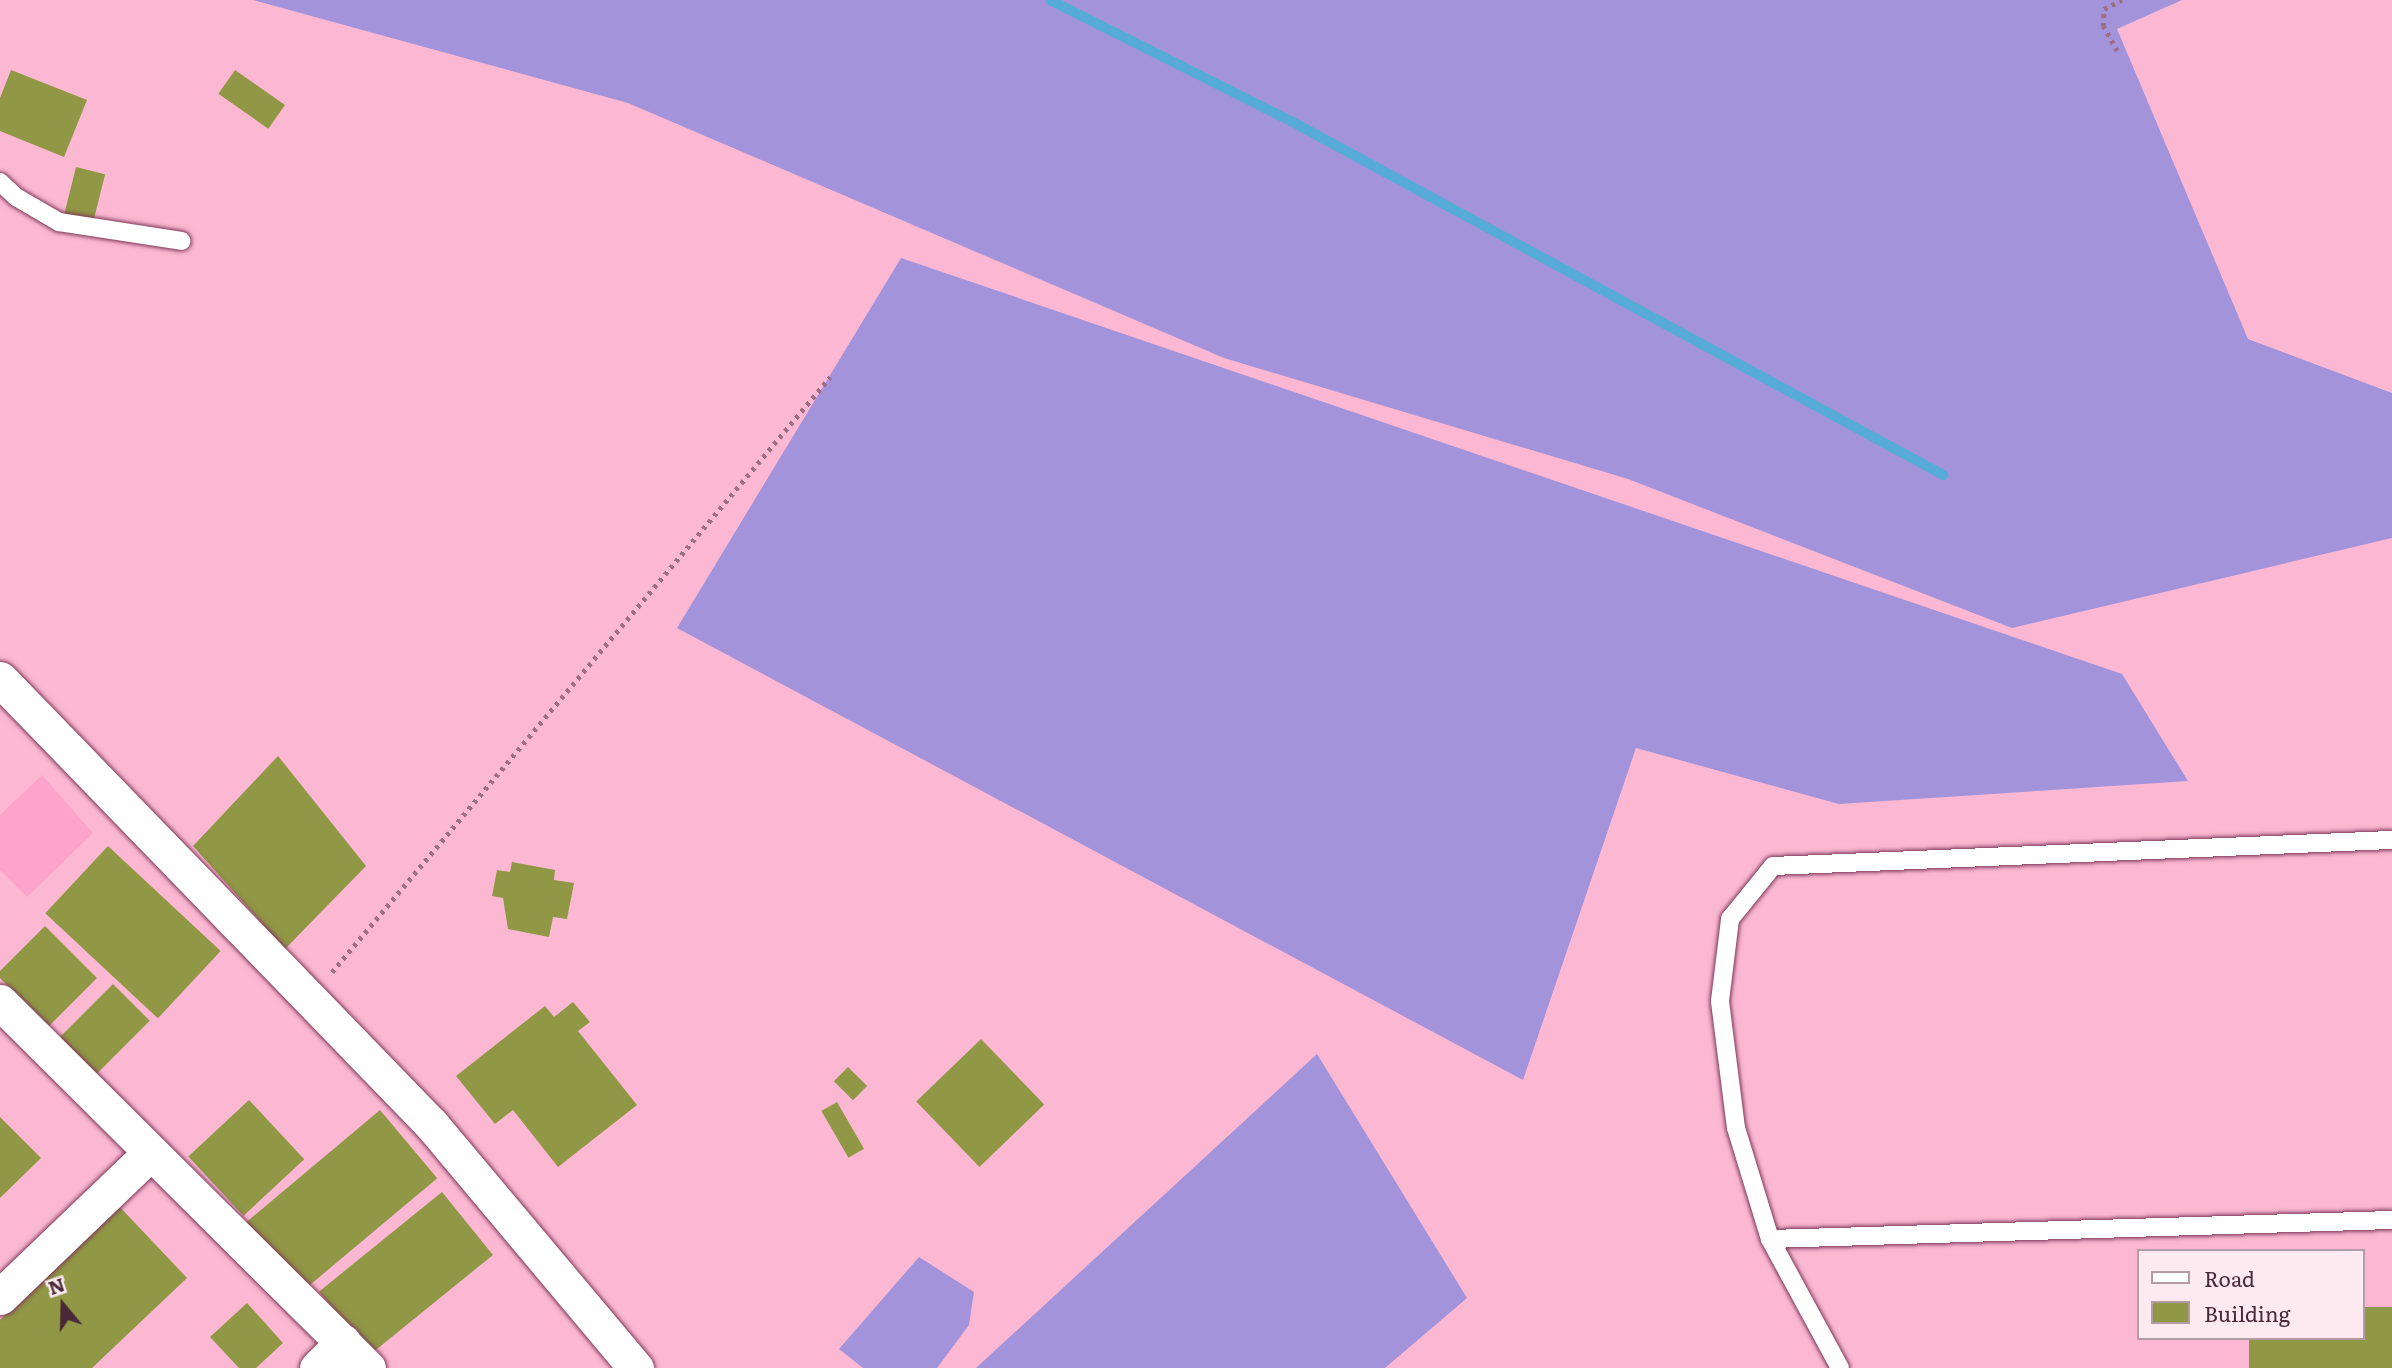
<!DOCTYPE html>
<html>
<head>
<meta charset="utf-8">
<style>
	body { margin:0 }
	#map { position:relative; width:2392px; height:1368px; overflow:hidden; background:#fcb8d3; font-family:Literata,serif }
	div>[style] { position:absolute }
	.built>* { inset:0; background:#fea3c9 }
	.forest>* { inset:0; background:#a293da }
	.stream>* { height:10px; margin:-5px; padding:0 5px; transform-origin:5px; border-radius:5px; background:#57abd7 }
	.building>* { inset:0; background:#909745; transform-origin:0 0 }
	.path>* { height:4.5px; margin-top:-2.25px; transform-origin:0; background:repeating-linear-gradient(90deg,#a06e83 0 3.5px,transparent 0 8.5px) }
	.roads { filter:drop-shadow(0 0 2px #7f3758) drop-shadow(0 0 2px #7f3758) }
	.service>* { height:18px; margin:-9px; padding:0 9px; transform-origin:9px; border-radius:9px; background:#fff }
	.minor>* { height:35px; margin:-17.5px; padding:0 17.5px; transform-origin:17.5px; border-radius:17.5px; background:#fff }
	span { translate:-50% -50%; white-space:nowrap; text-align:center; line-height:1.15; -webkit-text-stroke:5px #fceaf0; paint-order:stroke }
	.legend { position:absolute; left:2137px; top:1249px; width:228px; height:91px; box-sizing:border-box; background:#fceaf0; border:2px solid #b49ca6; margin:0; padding:9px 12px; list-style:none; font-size:21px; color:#492837 }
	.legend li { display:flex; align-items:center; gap:14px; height:35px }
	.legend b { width:35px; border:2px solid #b49ca6 }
	.north { position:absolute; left:28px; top:1270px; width:70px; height:70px; -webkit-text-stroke:5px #fceaf0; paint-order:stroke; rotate:341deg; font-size:19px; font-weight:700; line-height:28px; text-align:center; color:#492837 }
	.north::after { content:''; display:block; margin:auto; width:24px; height:32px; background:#492837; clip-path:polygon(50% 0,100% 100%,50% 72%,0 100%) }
</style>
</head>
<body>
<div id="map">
	<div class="built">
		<i style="clip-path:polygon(42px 775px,93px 833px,27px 897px,0 870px,0 815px)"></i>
	</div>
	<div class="forest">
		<i style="clip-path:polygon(253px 0,2182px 0,2117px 29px,2248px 339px,2392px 393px,2392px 538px,2012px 628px,1628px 479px,1224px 358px,628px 103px)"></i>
		<i style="clip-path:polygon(901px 258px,2122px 674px,2188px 781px,1839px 804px,1636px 748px,1523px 1080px,677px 628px)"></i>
		<i style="clip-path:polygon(1317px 1054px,1467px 1298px,1385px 1368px,976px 1368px)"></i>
		<i style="clip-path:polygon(919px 1257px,974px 1292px,969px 1325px,937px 1368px,863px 1368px,839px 1349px)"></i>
	</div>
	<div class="stream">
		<i style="left:1050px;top:0;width:280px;rotate:26.7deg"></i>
		<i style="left:1300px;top:126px;width:732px;rotate:28.49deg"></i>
	</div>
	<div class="building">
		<i style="clip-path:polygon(11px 70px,87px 100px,64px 157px,0 131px,0 98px)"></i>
		<i style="left:235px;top:70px;width:61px;height:29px;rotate:35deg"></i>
		<i style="left:76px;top:167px;width:30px;height:51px;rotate:14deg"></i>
		<i style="clip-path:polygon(278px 756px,366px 866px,285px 949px,193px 846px)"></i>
		<i style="left:108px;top:846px;width:154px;height:92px;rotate:43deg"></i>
		<i style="clip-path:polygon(512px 862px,555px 870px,554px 880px,574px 883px,567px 919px,553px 917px,549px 937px,508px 929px,503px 898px,492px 896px,497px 870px,510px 872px)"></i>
		<i style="clip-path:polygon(45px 926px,97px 978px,49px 1026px,0 978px,0 971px)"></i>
		<i style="left:113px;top:984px;width:52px;height:78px;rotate:45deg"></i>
		<i style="clip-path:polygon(573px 1002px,590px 1022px,578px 1031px,637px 1105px,558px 1167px,513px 1110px,495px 1124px,456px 1076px,545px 1006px,554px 1017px)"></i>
		<i style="left:981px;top:1039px;width:91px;height:90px;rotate:46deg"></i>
		<i style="left:848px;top:1067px;width:27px;height:20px;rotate:45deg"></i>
		<i style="left:249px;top:1100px;width:81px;height:83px;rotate:47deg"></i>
		<i style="left:837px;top:1102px;width:54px;height:18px;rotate:60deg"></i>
		<i style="left:380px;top:1110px;width:89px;height:176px;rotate:50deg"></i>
		<i style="clip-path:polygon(0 1117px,41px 1158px,0 1198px)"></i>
		<i style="left:442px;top:1192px;width:81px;height:158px;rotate:51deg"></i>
		<i style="clip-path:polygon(118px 1205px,187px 1278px,92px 1368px,0 1368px,0 1320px)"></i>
		<i style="clip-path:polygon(247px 1303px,283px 1343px,256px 1368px,239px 1368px,210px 1337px)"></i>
		<i style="clip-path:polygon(2362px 1307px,2392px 1307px,2392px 1368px,2249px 1368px,2249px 1338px,2362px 1338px)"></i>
	</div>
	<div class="path">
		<i style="left:2117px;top:51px;width:29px;rotate:-119deg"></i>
		<i style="left:2103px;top:26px;width:17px;rotate:-87deg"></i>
		<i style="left:2104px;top:9px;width:20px;rotate:-27deg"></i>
		<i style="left:332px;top:972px;width:776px;rotate:-50.07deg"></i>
	</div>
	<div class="roads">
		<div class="service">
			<i style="left:0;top:182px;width:22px;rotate:43deg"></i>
			<i style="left:16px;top:197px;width:50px;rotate:30.2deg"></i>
			<i style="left:59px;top:222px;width:124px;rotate:8.8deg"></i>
			<i style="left:1770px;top:1239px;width:622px;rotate:-1.75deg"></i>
			<i style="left:1840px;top:1368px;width:147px;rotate:-118.5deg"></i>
			<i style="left:1770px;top:1239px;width:116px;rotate:-107deg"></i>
			<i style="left:1736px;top:1128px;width:128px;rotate:-97.2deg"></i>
			<i style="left:1720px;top:1001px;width:83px;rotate:-83deg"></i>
			<i style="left:1730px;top:919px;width:68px;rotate:-50.9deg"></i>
			<i style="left:1773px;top:866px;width:620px;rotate:-2.41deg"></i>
		</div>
		<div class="minor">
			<i style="left:0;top:679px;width:620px;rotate:45.92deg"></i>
			<i style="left:431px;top:1124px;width:319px;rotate:50deg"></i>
			<i style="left:0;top:1002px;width:519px;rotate:44.84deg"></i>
			<i style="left:0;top:1297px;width:209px;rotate:-43.8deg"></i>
			<i style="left:317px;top:1368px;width:37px;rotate:-45deg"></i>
		</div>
	</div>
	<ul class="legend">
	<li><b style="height:9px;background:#fff"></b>Road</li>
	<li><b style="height:19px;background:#909745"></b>Building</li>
	</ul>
	<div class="north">N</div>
</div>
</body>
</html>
